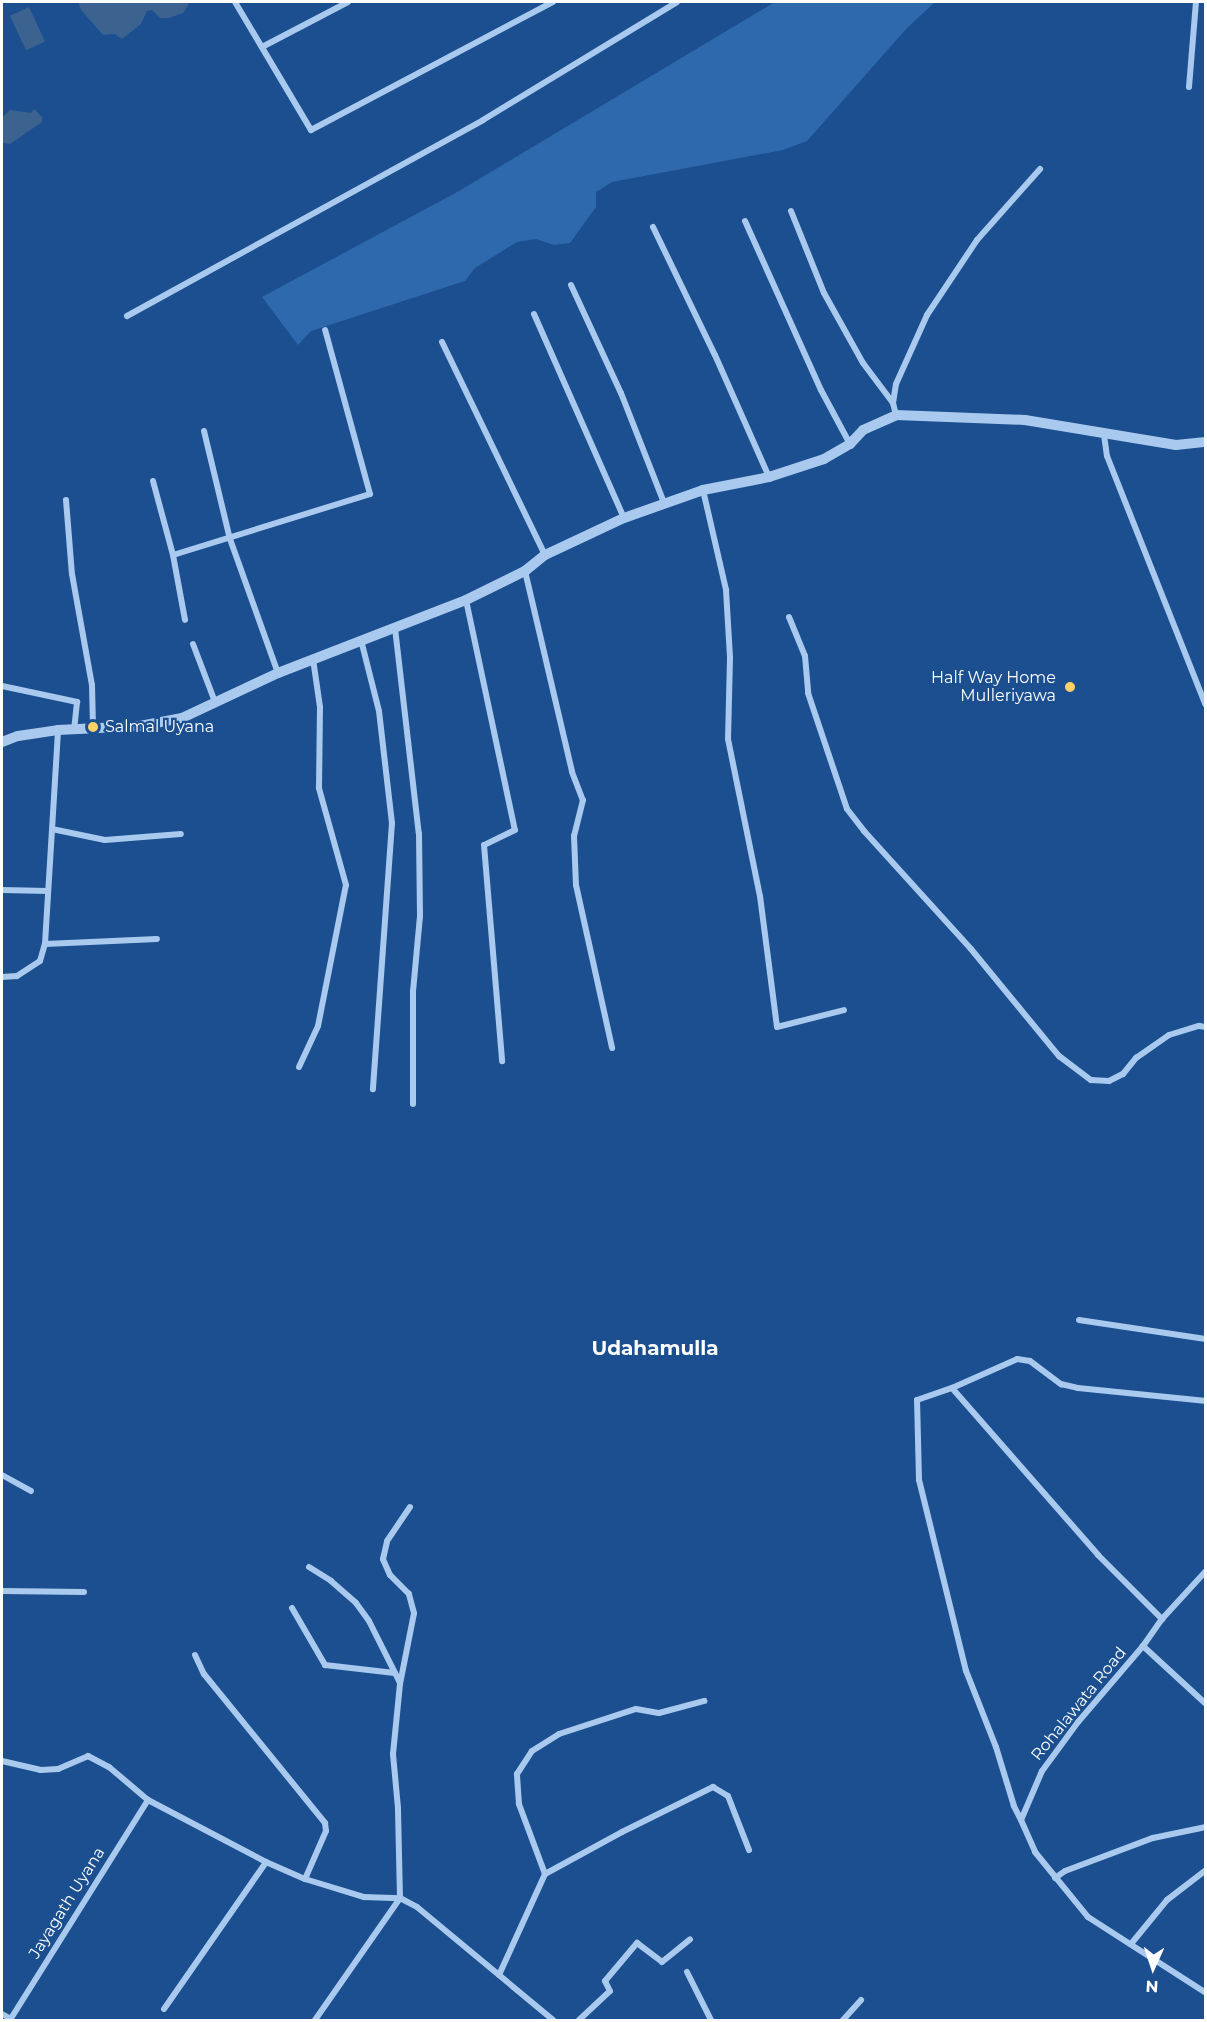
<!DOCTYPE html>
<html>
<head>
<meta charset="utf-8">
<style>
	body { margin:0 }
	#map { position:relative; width:1207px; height:2022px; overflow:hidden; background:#1b4f8f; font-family:Montserrat,sans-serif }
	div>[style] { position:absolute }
	.green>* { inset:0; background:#2e69ad }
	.water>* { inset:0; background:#3c6290; transform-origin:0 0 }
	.minor>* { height:6px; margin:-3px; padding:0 3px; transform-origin:3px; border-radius:3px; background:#a9c9ee }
	.tertiary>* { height:10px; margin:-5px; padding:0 5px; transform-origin:5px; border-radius:5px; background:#a9c9ee }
	.dots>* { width:16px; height:16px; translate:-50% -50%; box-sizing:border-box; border:3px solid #1b4f8f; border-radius:50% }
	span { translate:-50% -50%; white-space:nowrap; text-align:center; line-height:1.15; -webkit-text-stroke:4.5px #1b4f8f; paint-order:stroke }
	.poi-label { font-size:16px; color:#fff }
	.right { translate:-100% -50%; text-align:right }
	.left { translate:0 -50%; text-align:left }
	.street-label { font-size:16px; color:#fff }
	.quarter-label { font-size:20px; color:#fff; font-weight:700 }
	.frame { position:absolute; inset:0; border:3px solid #fff; pointer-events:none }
	.north { position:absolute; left:1123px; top:1938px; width:60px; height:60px; -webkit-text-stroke:4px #1b4f8f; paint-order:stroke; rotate:183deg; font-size:16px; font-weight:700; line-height:24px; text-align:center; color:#fff }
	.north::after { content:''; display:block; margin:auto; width:21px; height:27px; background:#fff; clip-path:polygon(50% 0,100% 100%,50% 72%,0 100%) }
</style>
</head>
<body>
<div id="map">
	<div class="green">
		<i style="clip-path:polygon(775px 2px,935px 2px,907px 28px,807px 141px,783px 150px,612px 182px,596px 192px,596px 207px,570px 243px,554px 245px,536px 239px,517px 242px,475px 268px,465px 281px,311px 331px,298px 345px,262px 297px,459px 191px)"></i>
	</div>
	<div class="water">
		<i style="clip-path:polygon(78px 2px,187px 2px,189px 4px,183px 13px,169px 18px,160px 18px,152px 10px,147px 11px,141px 24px,122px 39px,115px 34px,103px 35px,81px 10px)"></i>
		<i style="left:29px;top:7px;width:38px;height:21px;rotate:65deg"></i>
		<i style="clip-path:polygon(34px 109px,42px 117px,42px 122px,10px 144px,2px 143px,2px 118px,10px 110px,31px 113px)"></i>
	</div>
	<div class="minor">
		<i style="left:235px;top:2px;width:149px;rotate:59.3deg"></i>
		<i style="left:311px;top:130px;width:274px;rotate:-27.9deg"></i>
		<i style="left:262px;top:47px;width:97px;rotate:-27.6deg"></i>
		<i style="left:1189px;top:87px;width:85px;rotate:-85.3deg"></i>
		<i style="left:791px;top:211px;width:88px;rotate:68.1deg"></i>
		<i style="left:824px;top:293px;width:80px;rotate:60.9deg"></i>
		<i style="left:863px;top:363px;width:50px;rotate:53.1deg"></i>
		<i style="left:745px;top:221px;width:185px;rotate:65.8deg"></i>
		<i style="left:821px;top:390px;width:61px;rotate:61.8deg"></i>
		<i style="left:653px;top:227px;width:142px;rotate:64.2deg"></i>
		<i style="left:715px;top:355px;width:133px;rotate:66.1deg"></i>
		<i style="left:571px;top:285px;width:119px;rotate:65.2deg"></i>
		<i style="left:621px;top:393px;width:118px;rotate:68.6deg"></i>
		<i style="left:534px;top:314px;width:223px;rotate:66.2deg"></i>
		<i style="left:127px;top:316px;width:406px;rotate:-28.8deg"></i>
		<i style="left:483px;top:120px;width:227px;rotate:-31.3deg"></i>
		<i style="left:442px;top:342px;width:237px;rotate:64.2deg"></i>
		<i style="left:896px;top:415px;width:12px;rotate:-104deg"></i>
		<i style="left:893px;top:403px;width:19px;rotate:-81deg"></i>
		<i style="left:896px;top:384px;width:76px;rotate:-65.8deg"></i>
		<i style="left:927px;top:315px;width:90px;rotate:-56.3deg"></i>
		<i style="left:977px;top:240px;width:95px;rotate:-48.4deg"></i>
		<i style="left:204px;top:431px;width:111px;rotate:76.5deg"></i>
		<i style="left:230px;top:539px;width:142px;rotate:70.3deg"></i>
		<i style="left:1104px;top:435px;width:21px;rotate:82deg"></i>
		<i style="left:1107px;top:456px;width:267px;rotate:68.4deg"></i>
		<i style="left:153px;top:481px;width:77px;rotate:74.9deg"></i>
		<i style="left:173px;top:555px;width:206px;rotate:-17.2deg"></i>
		<i style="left:370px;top:494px;width:170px;rotate:-105.3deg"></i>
		<i style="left:703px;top:490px;width:103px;rotate:77deg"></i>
		<i style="left:726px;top:590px;width:68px;rotate:86.6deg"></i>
		<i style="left:730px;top:658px;width:81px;rotate:91.4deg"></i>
		<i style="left:728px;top:739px;width:160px;rotate:78.5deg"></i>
		<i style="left:760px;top:896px;width:132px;rotate:82.6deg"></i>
		<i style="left:777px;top:1027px;width:69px;rotate:-14.2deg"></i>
		<i style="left:66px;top:500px;width:74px;rotate:85.4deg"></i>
		<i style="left:72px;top:574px;width:113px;rotate:79.8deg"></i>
		<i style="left:92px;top:685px;width:42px;rotate:88.6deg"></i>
		<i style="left:173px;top:555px;width:66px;rotate:79.5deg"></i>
		<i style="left:525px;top:571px;width:206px;rotate:76.8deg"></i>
		<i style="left:572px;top:772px;width:30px;rotate:69deg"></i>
		<i style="left:583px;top:800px;width:37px;rotate:104deg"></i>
		<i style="left:574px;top:836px;width:49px;rotate:87.7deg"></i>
		<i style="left:576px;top:885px;width:167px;rotate:77.5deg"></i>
		<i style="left:466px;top:600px;width:235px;rotate:78deg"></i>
		<i style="left:515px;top:830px;width:34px;rotate:154deg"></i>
		<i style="left:484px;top:845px;width:217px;rotate:85.2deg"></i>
		<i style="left:789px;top:617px;width:42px;rotate:67.7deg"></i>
		<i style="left:805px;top:656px;width:37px;rotate:85deg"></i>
		<i style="left:808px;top:693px;width:122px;rotate:71.4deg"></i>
		<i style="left:847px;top:809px;width:28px;rotate:52deg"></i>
		<i style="left:864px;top:831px;width:159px;rotate:47.8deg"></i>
		<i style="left:971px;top:949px;width:139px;rotate:50.6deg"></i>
		<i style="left:1059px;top:1056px;width:40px;rotate:37deg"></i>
		<i style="left:1091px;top:1080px;width:18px;rotate:3deg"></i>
		<i style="left:1109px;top:1081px;width:16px;rotate:-27deg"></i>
		<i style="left:1123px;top:1074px;width:21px;rotate:-51deg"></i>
		<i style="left:1136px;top:1058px;width:40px;rotate:-34.9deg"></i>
		<i style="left:1169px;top:1035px;width:31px;rotate:-17deg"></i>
		<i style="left:1199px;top:1026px;width:7px;rotate:8deg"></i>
		<i style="left:395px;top:628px;width:207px;rotate:83.4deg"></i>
		<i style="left:419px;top:834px;width:82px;rotate:89.3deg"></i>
		<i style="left:420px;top:916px;width:75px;rotate:95.3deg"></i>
		<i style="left:413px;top:991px;width:113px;rotate:90deg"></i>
		<i style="left:361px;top:640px;width:73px;rotate:75.8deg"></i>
		<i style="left:379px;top:711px;width:113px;rotate:83.4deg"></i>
		<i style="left:392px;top:823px;width:267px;rotate:94.1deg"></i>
		<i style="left:193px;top:644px;width:62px;rotate:69.2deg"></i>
		<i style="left:2px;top:686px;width:77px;rotate:12deg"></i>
		<i style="left:77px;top:702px;width:27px;rotate:96deg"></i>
		<i style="left:52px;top:829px;width:54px;rotate:11.7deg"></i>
		<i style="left:105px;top:840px;width:76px;rotate:-4.5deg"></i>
		<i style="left:2px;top:890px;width:46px;rotate:1.2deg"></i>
		<i style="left:45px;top:944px;width:112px;rotate:-2.6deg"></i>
		<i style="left:2px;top:977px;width:15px;rotate:-4deg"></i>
		<i style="left:17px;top:976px;width:27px;rotate:-33deg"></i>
		<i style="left:40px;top:961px;width:18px;rotate:-74deg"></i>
		<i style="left:45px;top:944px;width:214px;rotate:-86.5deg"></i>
		<i style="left:299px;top:1067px;width:45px;rotate:-65.1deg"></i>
		<i style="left:318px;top:1026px;width:144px;rotate:-78.8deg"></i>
		<i style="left:346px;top:885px;width:101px;rotate:-105.6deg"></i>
		<i style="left:319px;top:788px;width:81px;rotate:-89.3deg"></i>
		<i style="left:320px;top:707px;width:49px;rotate:-98.3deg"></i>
		<i style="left:1079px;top:1320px;width:128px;rotate:8.5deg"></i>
		<i style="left:952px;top:1388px;width:71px;rotate:-24deg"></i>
		<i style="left:1017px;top:1359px;width:13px;rotate:9deg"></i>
		<i style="left:1030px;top:1361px;width:39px;rotate:37deg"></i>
		<i style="left:1061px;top:1384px;width:17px;rotate:13deg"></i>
		<i style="left:1078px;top:1388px;width:129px;rotate:5.8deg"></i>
		<i style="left:2px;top:1475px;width:33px;rotate:29deg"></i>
		<i style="left:309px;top:1567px;width:26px;rotate:32deg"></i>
		<i style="left:331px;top:1581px;width:33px;rotate:41deg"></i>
		<i style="left:356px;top:1603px;width:22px;rotate:54deg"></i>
		<i style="left:369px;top:1621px;width:69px;rotate:63.4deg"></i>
		<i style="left:2px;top:1591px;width:82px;rotate:0.7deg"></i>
		<i style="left:292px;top:1608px;width:66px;rotate:59.9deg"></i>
		<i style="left:325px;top:1665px;width:70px;rotate:6.5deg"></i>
		<i style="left:1143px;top:1646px;width:33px;rotate:-55deg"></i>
		<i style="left:195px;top:1655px;width:21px;rotate:65deg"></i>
		<i style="left:204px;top:1674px;width:192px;rotate:50.9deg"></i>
		<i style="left:325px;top:1823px;width:8px;rotate:83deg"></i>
		<i style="left:326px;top:1831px;width:52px;rotate:113.6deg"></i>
		<i style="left:1206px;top:1704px;width:86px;rotate:-137.4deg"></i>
		<i style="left:1143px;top:1646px;width:100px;rotate:130.5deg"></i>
		<i style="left:1078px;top:1722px;width:61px;rotate:126.3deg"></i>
		<i style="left:1042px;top:1771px;width:53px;rotate:113.2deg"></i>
		<i style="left:1021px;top:1820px;width:35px;rotate:66deg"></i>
		<i style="left:1035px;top:1852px;width:84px;rotate:50.8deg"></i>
		<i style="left:1088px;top:1917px;width:140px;rotate:32.8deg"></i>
		<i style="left:2px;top:1761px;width:40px;rotate:13deg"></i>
		<i style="left:41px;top:1770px;width:17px;rotate:-3deg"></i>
		<i style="left:58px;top:1769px;width:33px;rotate:-23deg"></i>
		<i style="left:88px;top:1756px;width:24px;rotate:28deg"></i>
		<i style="left:109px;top:1767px;width:51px;rotate:40.2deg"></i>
		<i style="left:148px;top:1800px;width:133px;rotate:27.7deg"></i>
		<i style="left:266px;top:1862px;width:43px;rotate:23.6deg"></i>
		<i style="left:305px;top:1879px;width:62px;rotate:17deg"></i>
		<i style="left:364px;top:1897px;width:36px;rotate:2deg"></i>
		<i style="left:400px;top:1898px;width:19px;rotate:28deg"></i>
		<i style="left:417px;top:1907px;width:177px;rotate:39.7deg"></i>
		<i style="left:1021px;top:1820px;width:16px;rotate:-117deg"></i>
		<i style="left:1014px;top:1806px;width:62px;rotate:-107deg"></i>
		<i style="left:996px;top:1747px;width:82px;rotate:-111.5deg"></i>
		<i style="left:966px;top:1671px;width:197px;rotate:-103.8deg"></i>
		<i style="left:919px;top:1480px;width:80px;rotate:-91.4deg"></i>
		<i style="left:917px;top:1400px;width:37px;rotate:-19deg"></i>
		<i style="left:952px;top:1388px;width:222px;rotate:48.8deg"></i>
		<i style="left:1098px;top:1555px;width:91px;rotate:45deg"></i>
		<i style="left:1162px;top:1619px;width:65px;rotate:-47.5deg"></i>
		<i style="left:545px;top:1874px;width:75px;rotate:-110.4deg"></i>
		<i style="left:519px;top:1804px;width:30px;rotate:-94deg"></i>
		<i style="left:517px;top:1774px;width:27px;rotate:-57deg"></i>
		<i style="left:532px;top:1751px;width:32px;rotate:-32deg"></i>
		<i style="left:559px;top:1734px;width:81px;rotate:-18deg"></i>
		<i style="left:636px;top:1709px;width:23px;rotate:10deg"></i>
		<i style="left:659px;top:1713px;width:47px;rotate:-14.9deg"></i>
		<i style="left:1055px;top:1878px;width:12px;rotate:-35deg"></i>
		<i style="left:1065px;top:1871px;width:94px;rotate:-20.6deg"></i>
		<i style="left:1153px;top:1838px;width:54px;rotate:-11.7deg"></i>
		<i style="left:1131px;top:1944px;width:57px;rotate:-50.7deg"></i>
		<i style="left:1167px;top:1900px;width:49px;rotate:-37.6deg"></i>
		<i style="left:687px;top:1972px;width:54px;rotate:63.4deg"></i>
		<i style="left:499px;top:1975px;width:111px;rotate:-65.5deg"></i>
		<i style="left:545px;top:1874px;width:88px;rotate:-28.6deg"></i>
		<i style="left:622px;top:1832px;width:102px;rotate:-26.3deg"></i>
		<i style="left:713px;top:1787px;width:17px;rotate:31deg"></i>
		<i style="left:728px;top:1796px;width:58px;rotate:68.7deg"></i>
		<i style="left:164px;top:2009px;width:179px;rotate:-55.2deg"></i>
		<i style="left:2px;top:2014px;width:10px;rotate:29deg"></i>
		<i style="left:10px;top:2020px;width:260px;rotate:-57.9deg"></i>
		<i style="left:315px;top:2020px;width:149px;rotate:-55.1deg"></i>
		<i style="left:400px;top:1898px;width:90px;rotate:-91.3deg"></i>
		<i style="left:398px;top:1808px;width:54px;rotate:-95.3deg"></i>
		<i style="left:393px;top:1754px;width:70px;rotate:-84.3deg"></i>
		<i style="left:400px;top:1684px;width:72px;rotate:-78.8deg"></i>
		<i style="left:414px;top:1613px;width:20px;rotate:-105deg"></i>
		<i style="left:409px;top:1594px;width:27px;rotate:-135deg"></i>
		<i style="left:390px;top:1575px;width:17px;rotate:-114deg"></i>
		<i style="left:383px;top:1559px;width:18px;rotate:-77deg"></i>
		<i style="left:387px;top:1541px;width:41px;rotate:-55.9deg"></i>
		<i style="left:579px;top:2020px;width:42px;rotate:-43.1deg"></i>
		<i style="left:610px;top:1991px;width:11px;rotate:-117deg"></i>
		<i style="left:605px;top:1981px;width:50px;rotate:-49.9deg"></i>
		<i style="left:637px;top:1943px;width:31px;rotate:37deg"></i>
		<i style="left:662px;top:1962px;width:36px;rotate:-39deg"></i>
		<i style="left:843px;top:2020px;width:27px;rotate:-48deg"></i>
	</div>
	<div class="tertiary">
		<i style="left:2px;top:742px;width:17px;rotate:-21deg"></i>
		<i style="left:18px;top:736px;width:40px;rotate:-8.5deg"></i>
		<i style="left:58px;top:730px;width:82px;rotate:-2.8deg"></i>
		<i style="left:140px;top:726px;width:43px;rotate:-10.8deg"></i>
		<i style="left:182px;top:718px;width:106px;rotate:-25.1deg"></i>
		<i style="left:278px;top:673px;width:202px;rotate:-21.2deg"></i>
		<i style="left:466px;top:600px;width:66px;rotate:-26.2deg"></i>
		<i style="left:525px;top:571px;width:26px;rotate:-39deg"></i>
		<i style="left:545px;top:555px;width:87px;rotate:-25.1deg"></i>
		<i style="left:624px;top:518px;width:84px;rotate:-19.5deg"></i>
		<i style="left:703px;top:490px;width:67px;rotate:-11.1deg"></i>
		<i style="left:769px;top:477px;width:58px;rotate:-18.1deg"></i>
		<i style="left:824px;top:459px;width:30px;rotate:-30deg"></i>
		<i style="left:850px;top:444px;width:19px;rotate:-47deg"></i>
		<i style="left:863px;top:430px;width:36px;rotate:-24deg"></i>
		<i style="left:896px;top:415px;width:129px;rotate:2.2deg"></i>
		<i style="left:1025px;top:420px;width:153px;rotate:9.4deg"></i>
		<i style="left:1176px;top:445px;width:30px;rotate:-6deg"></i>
	</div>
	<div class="dots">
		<i style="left:1070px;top:687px;background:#ffd166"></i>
		<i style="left:93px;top:727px;background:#ffd166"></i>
	</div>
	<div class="poi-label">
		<span class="right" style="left:1056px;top:687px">Half Way Home<br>Mulleriyawa</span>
		<span class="left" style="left:105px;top:727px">Salmal Uyana</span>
	</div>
	<div class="street-label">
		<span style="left:1079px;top:1704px;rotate:-51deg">Rohalawata Road</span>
		<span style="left:67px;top:1903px;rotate:-58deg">Jayagath Uyana</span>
	</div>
	<div class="quarter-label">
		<span style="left:655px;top:1348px">Udahamulla</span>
	</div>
	<div class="frame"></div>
	<div class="north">N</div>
</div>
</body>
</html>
